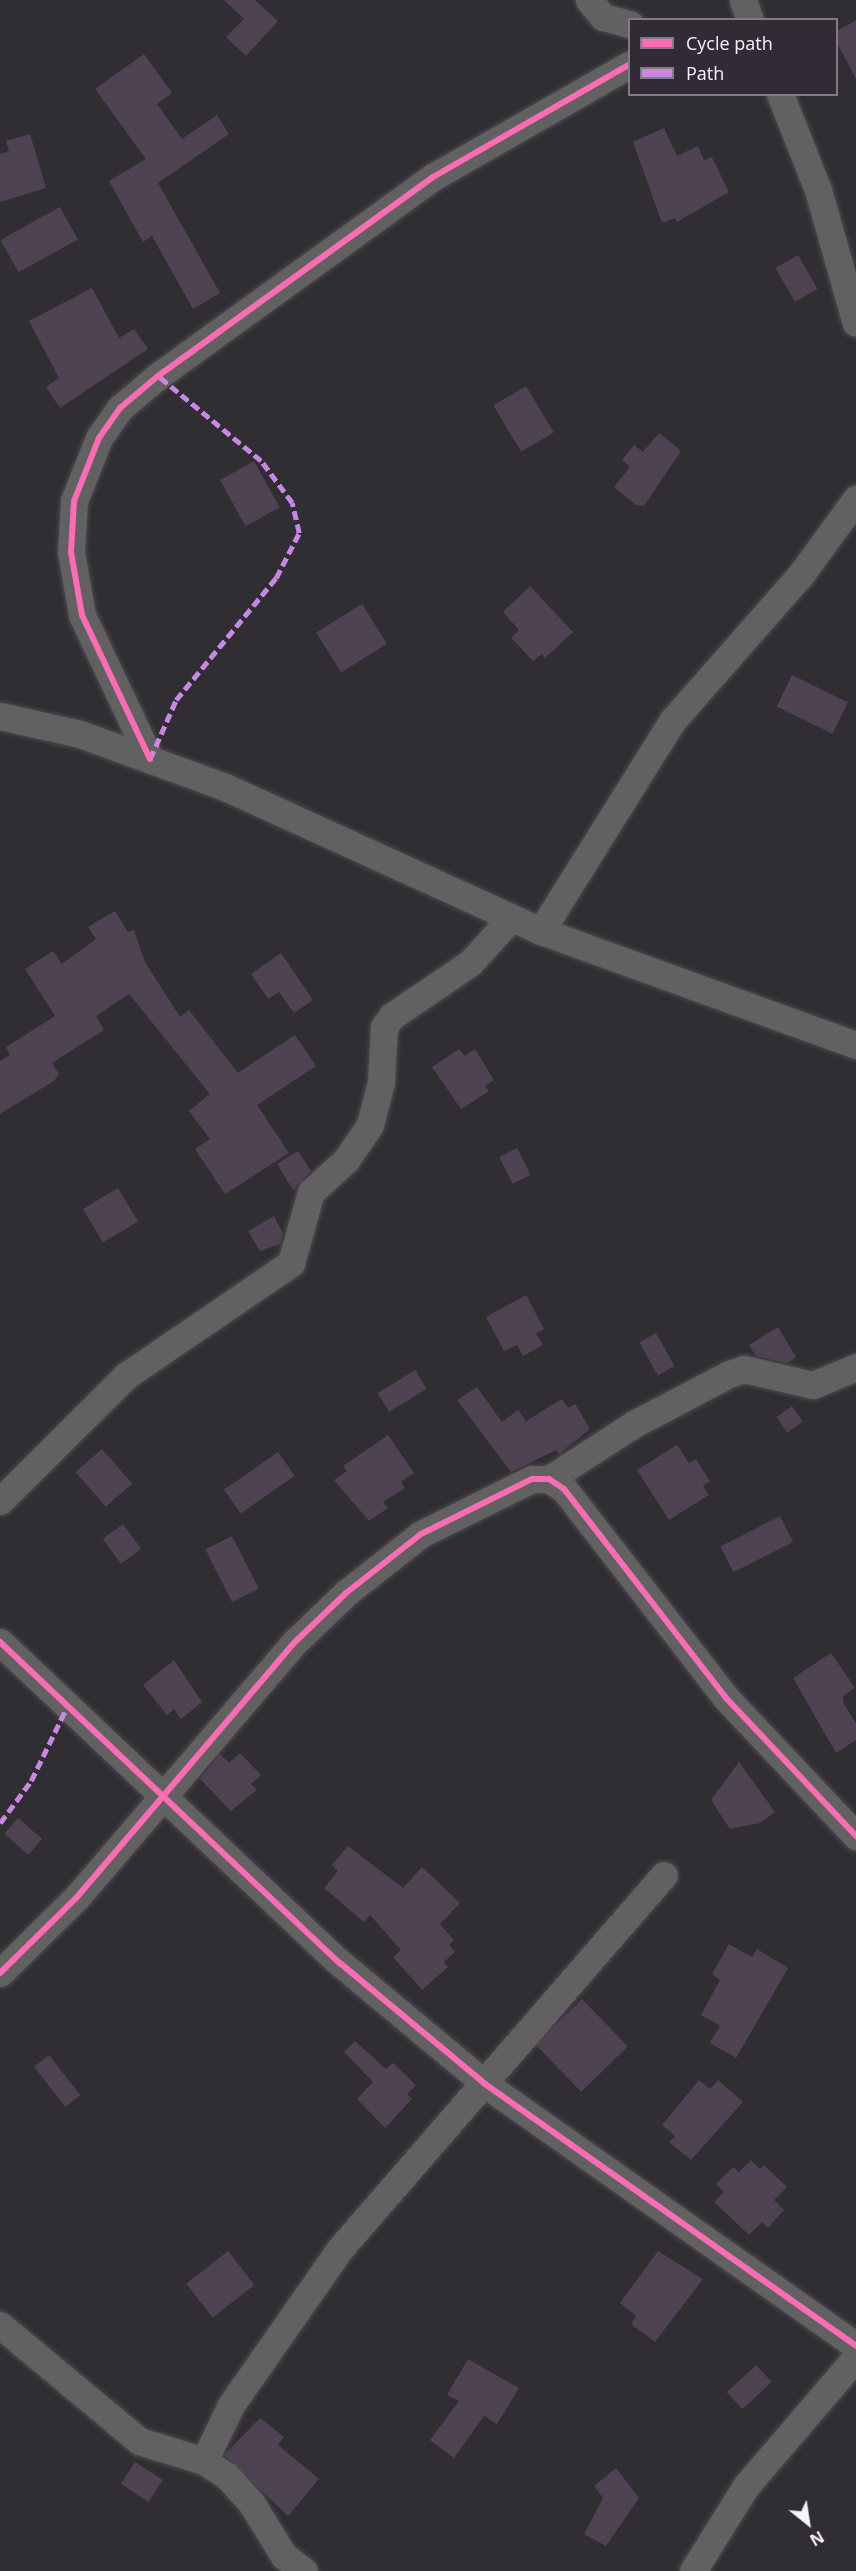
<!DOCTYPE html>
<html>
<head>
<meta charset="utf-8">
<style>
	body { margin:0 }
	#map { position:relative; width:856px; height:2571px; overflow:hidden; background:#312e33; font-family:"Open Sans",sans-serif }
	div>[style] { position:absolute }
	.building>* { inset:0; background:#4e4253; transform-origin:0 0 }
	.roads { filter:drop-shadow(0 0 2px #4d4a4e) drop-shadow(0 0 2px #4d4a4e) }
	.street>* { height:27px; margin:-13.5px; padding:0 13.5px; transform-origin:13.5px; border-radius:13.5px; background:#636062 }
	.quiet>* { height:4.5px; margin-top:-2.25px; transform-origin:0; background:repeating-linear-gradient(90deg,#c787e3 0 9px,transparent 0 13.5px) }
	.cycleway>* { height:6px; margin:-3px; padding:0 3px; transform-origin:3px; border-radius:3px; background:#f96db3 }
	span { translate:-50% -50%; white-space:nowrap; text-align:center; line-height:1.15; -webkit-text-stroke:4.5px #322b36; paint-order:stroke }
	.legend { position:absolute; left:628px; top:18px; width:210px; height:78px; box-sizing:border-box; background:#322b36; border:2px solid #807b84; margin:0; padding:8px 10px; list-style:none; font-size:18px; color:#f6f2f9 }
	.legend li { display:flex; align-items:center; gap:12px; height:30px }
	.legend b { width:30px; border:2px solid #807b84 }
	.north { position:absolute; left:778px; top:2493px; width:60px; height:60px; -webkit-text-stroke:4px #322b36; paint-order:stroke; rotate:150deg; font-size:16px; font-weight:700; line-height:24px; text-align:center; color:#f6f2f9 }
	.north::after { content:''; display:block; margin:auto; width:21px; height:27px; background:#f6f2f9; clip-path:polygon(50% 0,100% 100%,50% 72%,0 100%) }
</style>
</head>
<body>
<div id="map">
	<div class="building">
		<i style="clip-path:polygon(224px 0,255px 0,278px 21px,246px 56px,226px 37px,244px 19px)"></i>
		<i style="clip-path:polygon(856px 20px,856px 79px,837px 43px,837px 31px)"></i>
		<i style="clip-path:polygon(144px 54px,172px 93px,157px 104px,182px 139px,217px 115px,229px 134px,158px 183px,220px 293px,193px 309px,152px 236px,143px 242px,109px 181px,146px 159px,95px 89px)"></i>
		<i style="clip-path:polygon(664px 128px,677px 156px,698px 146px,704px 160px,712px 157px,729px 192px,677px 222px,675px 218px,662px 223px,633px 142px)"></i>
		<i style="clip-path:polygon(30px 134px,46px 188px,0 202px,0 154px,9px 151px,6px 141px)"></i>
		<i style="left:60px;top:207px;width:37px;height:68px;rotate:61deg"></i>
		<i style="left:798px;top:255px;width:39px;height:26px;rotate:60deg"></i>
		<i style="clip-path:polygon(92px 288px,119px 338px,134px 329px,148px 349px,60px 408px,46px 387px,59px 378px,29px 321px)"></i>
		<i style="left:526px;top:386px;width:54px;height:38px;rotate:59deg"></i>
		<i style="clip-path:polygon(659px 433px,681px 451px,644px 506px,636px 505px,614px 487px,630px 467px,622px 460px,634px 445px,643px 452px)"></i>
		<i style="left:254px;top:461px;width:53px;height:39px;rotate:61deg"></i>
		<i style="clip-path:polygon(530px 586px,573px 632px,545px 658px,542px 654px,533px 661px,511px 638px,519px 630px,503px 612px)"></i>
		<i style="left:362px;top:604px;width:47px;height:54px;rotate:58deg"></i>
		<i style="left:792px;top:675px;width:62px;height:35px;rotate:26deg"></i>
		<i style="clip-path:polygon(115px 911px,128px 932px,134px 930px,145px 962px,180px 1017px,189px 1010px,238px 1073px,295px 1035px,316px 1066px,257px 1105px,289px 1153px,225px 1194px,195px 1149px,210px 1139px,189px 1111px,210px 1094px,129px 994px,96px 1016px,104px 1030px,52px 1063px,59px 1074px,54px 1081px,0 1114px,0 1061px,10px 1055px,6px 1047px,55px 1016px,25px 969px,53px 951px,62px 964px,96px 939px,88px 927px)"></i>
		<i style="clip-path:polygon(281px 953px,313px 1000px,294px 1013px,279px 992px,268px 999px,251px 974px)"></i>
		<i style="clip-path:polygon(459px 1049px,465px 1056px,475px 1049px,494px 1080px,485px 1086px,489px 1091px,461px 1109px,432px 1067px)"></i>
		<i style="left:517px;top:1148px;width:30px;height:20px;rotate:63deg"></i>
		<i style="clip-path:polygon(298px 1151px,311px 1171px,293px 1190px,277px 1164px)"></i>
		<i style="left:118px;top:1188px;width:39px;height:41px;rotate:59deg"></i>
		<i style="clip-path:polygon(274px 1216px,283px 1233px,280px 1244px,260px 1251px,248px 1231px)"></i>
		<i style="clip-path:polygon(526px 1295px,544px 1329px,536px 1334px,543px 1345px,523px 1356px,517px 1345px,504px 1351px,486px 1317px)"></i>
		<i style="clip-path:polygon(778px 1327px,796px 1357px,787px 1363px,756px 1356px,749px 1345px)"></i>
		<i style="left:656px;top:1333px;width:38px;height:19px;rotate:61deg"></i>
		<i style="left:415px;top:1370px;width:22px;height:44px;rotate:58deg"></i>
		<i style="clip-path:polygon(477px 1387px,502px 1422px,518px 1410px,526px 1421px,562px 1399px,568px 1408px,575px 1404px,590px 1429px,559px 1454px,556px 1450px,511px 1472px,457px 1400px)"></i>
		<i style="left:792px;top:1406px;width:19px;height:19px;rotate:55deg"></i>
		<i style="clip-path:polygon(388px 1435px,414px 1473px,401px 1482px,405px 1488px,383px 1502px,388px 1508px,369px 1521px,334px 1480px,347px 1471px,343px 1466px)"></i>
		<i style="clip-path:polygon(677px 1445px,689px 1463px,696px 1459px,710px 1481px,703px 1486px,709px 1495px,669px 1520px,637px 1470px)"></i>
		<i style="left:102px;top:1449px;width:46px;height:35px;rotate:49deg"></i>
		<i style="left:278px;top:1452px;width:29px;height:66px;rotate:55deg"></i>
		<i style="left:780px;top:1516px;width:29px;height:67px;rotate:63deg"></i>
		<i style="left:123px;top:1524px;width:31px;height:25px;rotate:54deg"></i>
		<i style="left:232px;top:1536px;width:59px;height:30px;rotate:63deg"></i>
		<i style="clip-path:polygon(831px 1653px,855px 1688px,843px 1696px,844px 1704px,856px 1723px,856px 1740px,836px 1753px,793px 1678px)"></i>
		<i style="clip-path:polygon(174px 1660px,202px 1702px,181px 1719px,174px 1709px,167px 1715px,143px 1685px)"></i>
		<i style="clip-path:polygon(240px 1753px,261px 1775px,251px 1784px,257px 1790px,231px 1811px,200px 1779px,220px 1754px,229px 1763px)"></i>
		<i style="clip-path:polygon(739px 1762px,775px 1812px,760px 1823px,730px 1829px,711px 1800px)"></i>
		<i style="left:18px;top:1818px;width:32px;height:21px;rotate:41deg"></i>
		<i style="clip-path:polygon(348px 1846px,403px 1888px,422px 1867px,460px 1903px,440px 1924px,454px 1940px,449px 1945px,455px 1952px,444px 1962px,448px 1967px,422px 1990px,393px 1957px,401px 1950px,370px 1915px,364px 1922px,324px 1888px,338px 1871px,332px 1865px)"></i>
		<i style="clip-path:polygon(729px 1944px,752px 1957px,757px 1949px,788px 1968px,736px 2058px,710px 2043px,720px 2026px,701px 2015px,720px 1980px,712px 1974px)"></i>
		<i style="left:582px;top:1999px;width:66px;height:65px;rotate:46deg"></i>
		<i style="clip-path:polygon(355px 2041px,386px 2069px,393px 2063px,416px 2085px,407px 2094px,412px 2099px,385px 2128px,357px 2099px,373px 2082px,344px 2052px)"></i>
		<i style="left:49px;top:2055px;width:51px;height:19px;rotate:52deg"></i>
		<i style="clip-path:polygon(699px 2080px,710px 2089px,718px 2080px,743px 2102px,691px 2160px,669px 2142px,675px 2136px,662px 2125px)"></i>
		<i style="clip-path:polygon(751px 2160px,760px 2169px,764px 2165px,787px 2187px,774px 2200px,784px 2210px,768px 2228px,762px 2222px,749px 2235px,714px 2202px,724px 2192px,716px 2184px,733px 2167px,739px 2172px)"></i>
		<i style="left:228px;top:2251px;width:43px;height:53px;rotate:52deg"></i>
		<i style="clip-path:polygon(658px 2251px,703px 2279px,655px 2342px,631px 2324px,636px 2316px,620px 2303px)"></i>
		<i style="clip-path:polygon(468px 2359px,519px 2388px,497px 2424px,484px 2416px,454px 2458px,430px 2440px,459px 2401px,447px 2395px)"></i>
		<i style="left:756px;top:2365px;width:23px;height:40px;rotate:47deg"></i>
		<i style="clip-path:polygon(260px 2418px,284px 2437px,278px 2445px,319px 2479px,288px 2516px,224px 2455px)"></i>
		<i style="left:135px;top:2462px;width:33px;height:26px;rotate:33deg"></i>
		<i style="clip-path:polygon(616px 2468px,639px 2498px,606px 2546px,584px 2534px,603px 2498px,594px 2486px)"></i>
	</div>
	<div class="roads">
		<div class="street">
			<i style="left:589px;top:0;width:22px;rotate:51deg"></i>
			<i style="left:603px;top:17px;width:28px;rotate:15deg"></i>
			<i style="left:743px;top:0;width:21px;rotate:71deg"></i>
			<i style="left:780px;top:94px;width:103px;rotate:68.4deg"></i>
			<i style="left:818px;top:190px;width:138px;rotate:74.1deg"></i>
			<i style="left:0;top:716px;width:82px;rotate:12.7deg"></i>
			<i style="left:80px;top:734px;width:154px;rotate:20.1deg"></i>
			<i style="left:225px;top:787px;width:347px;rotate:24.5deg"></i>
			<i style="left:541px;top:931px;width:335px;rotate:19.9deg"></i>
			<i style="left:150px;top:759px;width:159px;rotate:-115.3deg"></i>
			<i style="left:82px;top:615px;width:64px;rotate:-99.9deg"></i>
			<i style="left:71px;top:552px;width:51px;rotate:-86.6deg"></i>
			<i style="left:74px;top:501px;width:68px;rotate:-68.4deg"></i>
			<i style="left:99px;top:438px;width:37px;rotate:-55deg"></i>
			<i style="left:120px;top:408px;width:50px;rotate:-40.1deg"></i>
			<i style="left:158px;top:376px;width:339px;rotate:-35.9deg"></i>
			<i style="left:433px;top:177px;width:227px;rotate:-29.8deg"></i>
			<i style="left:541px;top:931px;width:249px;rotate:-58deg"></i>
			<i style="left:673px;top:720px;width:196px;rotate:-48.7deg"></i>
			<i style="left:802px;top:573px;width:92px;rotate:-53.9deg"></i>
			<i style="left:549px;top:1479px;width:101px;rotate:-32.9deg"></i>
			<i style="left:634px;top:1424px;width:107px;rotate:-27.8deg"></i>
			<i style="left:729px;top:1374px;width:16px;rotate:-18deg"></i>
			<i style="left:744px;top:1369px;width:71px;rotate:13.1deg"></i>
			<i style="left:813px;top:1385px;width:47px;rotate:-22.7deg"></i>
			<i style="left:0;top:1501px;width:179px;rotate:-44.8deg"></i>
			<i style="left:127px;top:1375px;width:199px;rotate:-34.3deg"></i>
			<i style="left:291px;top:1263px;width:74px;rotate:-74.3deg"></i>
			<i style="left:311px;top:1192px;width:47px;rotate:-42.4deg"></i>
			<i style="left:346px;top:1160px;width:42px;rotate:-55.6deg"></i>
			<i style="left:370px;top:1125px;width:44px;rotate:-75.7deg"></i>
			<i style="left:381px;top:1082px;width:55px;rotate:-86.9deg"></i>
			<i style="left:384px;top:1027px;width:14px;rotate:-54deg"></i>
			<i style="left:392px;top:1016px;width:94px;rotate:-34.2deg"></i>
			<i style="left:470px;top:963px;width:61px;rotate:-47.7deg"></i>
			<i style="left:0;top:1642px;width:468px;rotate:43.4deg"></i>
			<i style="left:340px;top:1963px;width:189px;rotate:39.8deg"></i>
			<i style="left:485px;top:2084px;width:454px;rotate:35.2deg"></i>
			<i style="left:0;top:1973px;width:108px;rotate:-44.6deg"></i>
			<i style="left:77px;top:1897px;width:337px;rotate:-49.5deg"></i>
			<i style="left:296px;top:1641px;width:69px;rotate:-43.8deg"></i>
			<i style="left:346px;top:1593px;width:95px;rotate:-38.2deg"></i>
			<i style="left:421px;top:1534px;width:124px;rotate:-26.4deg"></i>
			<i style="left:532px;top:1479px;width:17px"></i>
			<i style="left:549px;top:1479px;width:18px;rotate:34deg"></i>
			<i style="left:564px;top:1489px;width:264px;rotate:52.2deg"></i>
			<i style="left:726px;top:1698px;width:190px;rotate:46.7deg"></i>
			<i style="left:0;top:2325px;width:181px;rotate:39.8deg"></i>
			<i style="left:139px;top:2441px;width:68px;rotate:17.1deg"></i>
			<i style="left:204px;top:2461px;width:27px;rotate:33deg"></i>
			<i style="left:227px;top:2476px;width:38px;rotate:48deg"></i>
			<i style="left:252px;top:2504px;width:61px;rotate:58.4deg"></i>
			<i style="left:284px;top:2556px;width:25px;rotate:37deg"></i>
			<i style="left:204px;top:2461px;width:62px;rotate:-64.3deg"></i>
			<i style="left:231px;top:2405px;width:189px;rotate:-55.1deg"></i>
			<i style="left:339px;top:2250px;width:496px;rotate:-49.1deg"></i>
			<i style="left:693px;top:2571px;width:100px;rotate:-58.1deg"></i>
			<i style="left:746px;top:2486px;width:170px;rotate:-49.5deg"></i>
		</div>
	</div>
	<div class="quiet">
		<i style="left:150px;top:759px;width:64px;rotate:-66.2deg"></i>
		<i style="left:176px;top:700px;width:158px;rotate:-50.7deg"></i>
		<i style="left:276px;top:578px;width:51px;rotate:-62.9deg"></i>
		<i style="left:299px;top:533px;width:31px;rotate:-103deg"></i>
		<i style="left:292px;top:503px;width:52px;rotate:-126.4deg"></i>
		<i style="left:261px;top:461px;width:134px;rotate:-140.5deg"></i>
		<i style="left:0;top:1823px;width:52px;rotate:-53.6deg"></i>
		<i style="left:31px;top:1781px;width:82px;rotate:-64.1deg"></i>
	</div>
	<div class="cycleway">
		<i style="left:150px;top:759px;width:159px;rotate:-115.3deg"></i>
		<i style="left:82px;top:615px;width:64px;rotate:-99.9deg"></i>
		<i style="left:71px;top:552px;width:51px;rotate:-86.6deg"></i>
		<i style="left:74px;top:501px;width:68px;rotate:-68.4deg"></i>
		<i style="left:99px;top:438px;width:37px;rotate:-55deg"></i>
		<i style="left:120px;top:408px;width:50px;rotate:-40.1deg"></i>
		<i style="left:158px;top:376px;width:339px;rotate:-35.9deg"></i>
		<i style="left:433px;top:177px;width:227px;rotate:-29.8deg"></i>
		<i style="left:0;top:1642px;width:468px;rotate:43.4deg"></i>
		<i style="left:340px;top:1963px;width:189px;rotate:39.8deg"></i>
		<i style="left:485px;top:2084px;width:454px;rotate:35.2deg"></i>
		<i style="left:0;top:1973px;width:108px;rotate:-44.6deg"></i>
		<i style="left:77px;top:1897px;width:337px;rotate:-49.5deg"></i>
		<i style="left:296px;top:1641px;width:69px;rotate:-43.8deg"></i>
		<i style="left:346px;top:1593px;width:95px;rotate:-38.2deg"></i>
		<i style="left:421px;top:1534px;width:124px;rotate:-26.4deg"></i>
		<i style="left:532px;top:1479px;width:17px"></i>
		<i style="left:549px;top:1479px;width:18px;rotate:34deg"></i>
		<i style="left:564px;top:1489px;width:264px;rotate:52.2deg"></i>
		<i style="left:726px;top:1698px;width:190px;rotate:46.7deg"></i>
	</div>
	<ul class="legend">
	<li><b style="height:8px;background:#f96db3"></b>Cycle path</li>
	<li><b style="height:8px;background:#c787e3"></b>Path</li>
	</ul>
	<div class="north">N</div>
</div>
</body>
</html>
